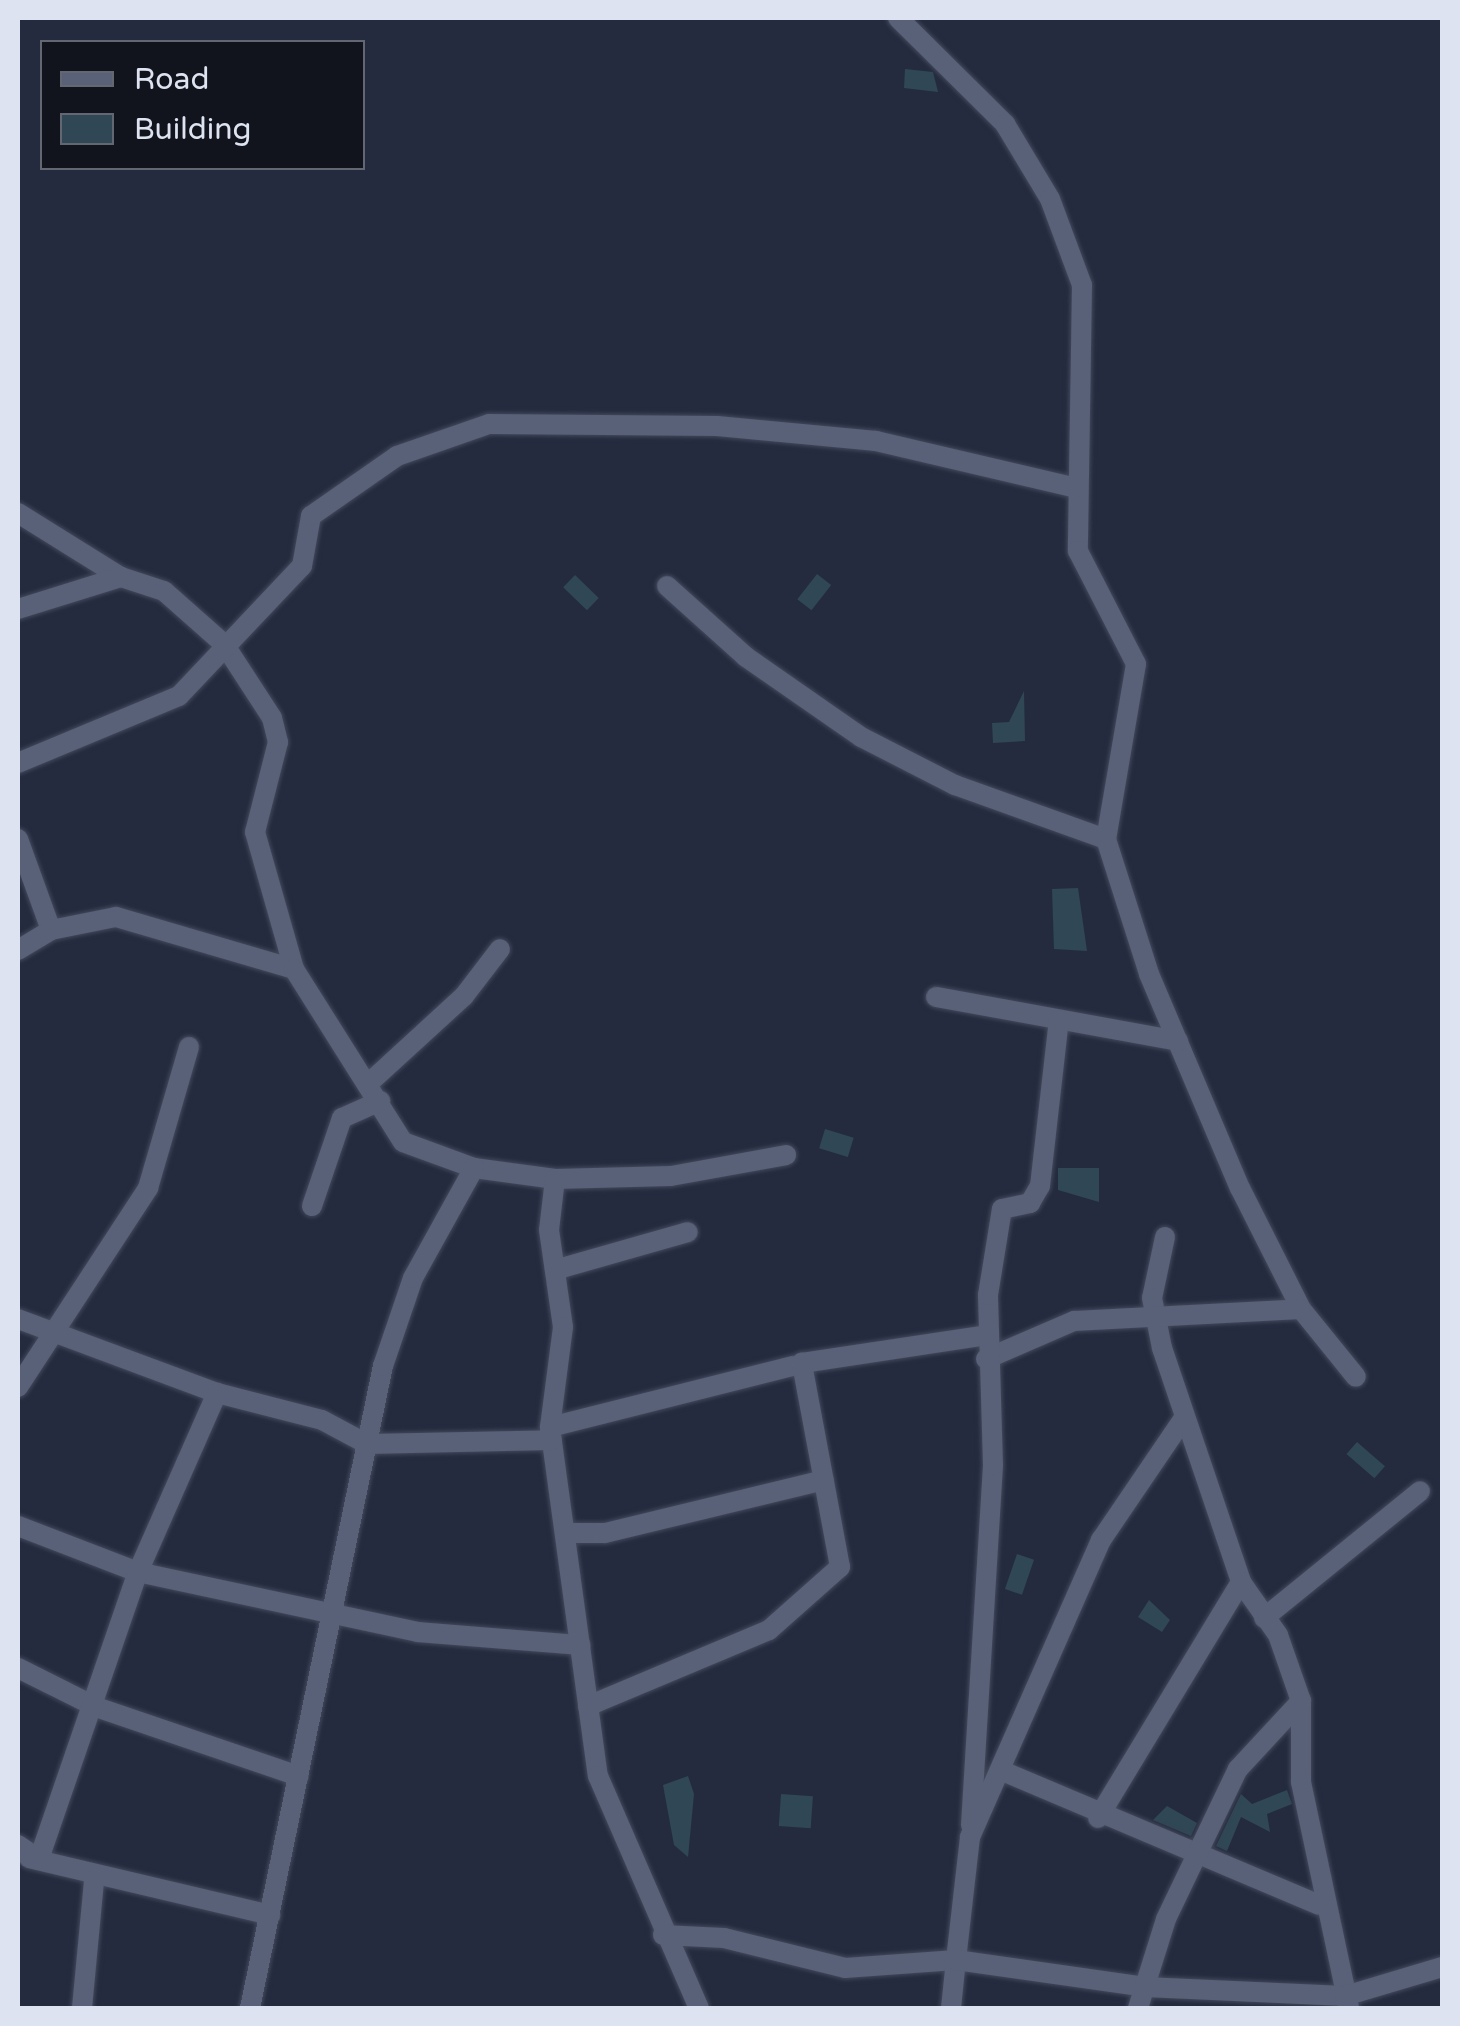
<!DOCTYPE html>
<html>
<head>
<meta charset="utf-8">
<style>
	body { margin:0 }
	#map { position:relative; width:1460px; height:2026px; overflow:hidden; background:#242b3f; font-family:"Varela Round",sans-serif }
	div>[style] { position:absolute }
	.building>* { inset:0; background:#304756; transform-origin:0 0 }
	.roads { filter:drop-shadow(0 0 2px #43495b) drop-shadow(0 0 2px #43495b) }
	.street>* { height:20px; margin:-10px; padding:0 10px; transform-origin:10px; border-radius:10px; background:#586178 }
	span { translate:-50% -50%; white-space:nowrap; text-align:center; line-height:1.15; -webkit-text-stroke:8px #11141d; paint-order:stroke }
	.frame { position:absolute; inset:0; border:20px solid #dee3f1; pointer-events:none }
	.legend { position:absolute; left:40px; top:40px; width:325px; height:130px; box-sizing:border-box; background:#11141d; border:2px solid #636772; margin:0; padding:12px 18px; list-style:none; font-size:30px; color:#dee3f1 }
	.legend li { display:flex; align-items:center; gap:20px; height:50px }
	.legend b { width:50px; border:2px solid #636772 }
</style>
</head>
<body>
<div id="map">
	<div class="building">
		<i style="clip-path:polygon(905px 69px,933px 72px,938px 92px,904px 88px)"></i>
		<i style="left:817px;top:574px;width:18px;height:32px;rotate:38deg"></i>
		<i style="left:575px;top:575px;width:33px;height:17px;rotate:44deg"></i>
		<i style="clip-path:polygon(1024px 691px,1025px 741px,993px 743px,992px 723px,1009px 722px)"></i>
		<i style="clip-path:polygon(1078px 888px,1087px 951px,1054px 949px,1052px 889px)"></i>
		<i style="left:825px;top:1129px;width:30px;height:20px;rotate:17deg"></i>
		<i style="clip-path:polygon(1058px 1168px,1099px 1168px,1099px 1202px,1058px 1190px)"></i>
		<i style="left:1357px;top:1442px;width:37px;height:16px;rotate:41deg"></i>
		<i style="left:1017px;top:1554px;width:18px;height:37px;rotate:19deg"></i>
		<i style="clip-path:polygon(1149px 1600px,1170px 1620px,1162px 1632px,1138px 1617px)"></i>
		<i style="clip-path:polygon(688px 1776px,694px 1794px,688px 1857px,674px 1845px,663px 1785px)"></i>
		<i style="clip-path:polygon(1287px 1790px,1292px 1804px,1267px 1814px,1270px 1832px,1241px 1817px,1227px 1851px,1216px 1846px,1241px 1794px,1252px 1804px)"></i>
		<i style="left:781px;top:1794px;width:32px;height:32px;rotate:4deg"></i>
		<i style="clip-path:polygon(1167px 1806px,1197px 1823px,1191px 1836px,1153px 1820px)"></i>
	</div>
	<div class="roads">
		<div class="street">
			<i style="left:898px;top:18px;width:151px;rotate:44.7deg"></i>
			<i style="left:1005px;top:124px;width:87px;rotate:59deg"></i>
			<i style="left:1050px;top:199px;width:92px;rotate:69.6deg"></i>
			<i style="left:1082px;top:285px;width:266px;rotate:90.9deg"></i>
			<i style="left:1078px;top:551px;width:127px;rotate:62.8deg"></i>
			<i style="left:1136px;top:664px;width:178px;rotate:99.7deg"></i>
			<i style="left:1106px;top:839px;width:142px;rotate:72.3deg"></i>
			<i style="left:1149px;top:974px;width:233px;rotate:67deg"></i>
			<i style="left:1240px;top:1188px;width:136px;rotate:63.2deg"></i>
			<i style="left:1301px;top:1309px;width:87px;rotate:51deg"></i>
			<i style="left:18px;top:513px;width:121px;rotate:31.9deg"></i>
			<i style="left:121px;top:577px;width:45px;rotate:18deg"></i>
			<i style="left:164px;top:591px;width:80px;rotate:41.5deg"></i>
			<i style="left:224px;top:644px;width:88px;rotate:57deg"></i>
			<i style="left:272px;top:718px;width:25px;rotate:76deg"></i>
			<i style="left:278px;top:742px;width:93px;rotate:104.3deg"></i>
			<i style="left:255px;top:832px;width:142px;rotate:74.1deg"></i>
			<i style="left:667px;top:586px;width:106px;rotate:41.9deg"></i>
			<i style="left:746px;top:657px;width:140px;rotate:34.8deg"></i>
			<i style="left:861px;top:737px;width:106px;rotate:27.1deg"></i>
			<i style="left:955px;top:785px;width:160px;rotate:19.7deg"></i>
			<i style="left:18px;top:609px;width:108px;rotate:-17.3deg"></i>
			<i style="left:18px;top:763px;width:174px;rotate:-22.6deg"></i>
			<i style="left:179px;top:696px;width:179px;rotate:-46.6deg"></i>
			<i style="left:302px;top:566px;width:51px;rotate:-79.8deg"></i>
			<i style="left:311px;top:516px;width:105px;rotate:-34.9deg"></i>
			<i style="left:397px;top:456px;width:97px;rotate:-19.2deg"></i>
			<i style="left:489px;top:424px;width:228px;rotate:0.5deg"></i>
			<i style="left:717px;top:426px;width:160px;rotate:5.4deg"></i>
			<i style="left:876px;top:441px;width:205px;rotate:13.2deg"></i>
			<i style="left:18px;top:839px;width:97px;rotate:70.1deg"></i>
			<i style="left:18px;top:950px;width:39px;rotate:-31deg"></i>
			<i style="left:51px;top:930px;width:66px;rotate:-11.3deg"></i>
			<i style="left:116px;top:917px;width:185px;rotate:16.3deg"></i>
			<i style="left:294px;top:969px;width:204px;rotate:57.8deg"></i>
			<i style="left:403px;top:1142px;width:76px;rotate:20.1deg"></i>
			<i style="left:474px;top:1168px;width:82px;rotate:7.7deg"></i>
			<i style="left:555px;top:1179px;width:51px;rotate:96.7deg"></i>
			<i style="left:549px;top:1230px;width:98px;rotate:81.8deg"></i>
			<i style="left:563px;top:1327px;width:101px;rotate:97.4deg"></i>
			<i style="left:550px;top:1427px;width:352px;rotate:82.2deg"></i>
			<i style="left:598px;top:1776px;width:253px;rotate:66.5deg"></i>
			<i style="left:936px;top:997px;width:246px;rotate:10.3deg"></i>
			<i style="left:369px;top:1083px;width:129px;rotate:-42.5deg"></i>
			<i style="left:464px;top:996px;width:59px;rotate:-52.5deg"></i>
			<i style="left:555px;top:1179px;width:116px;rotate:-1.5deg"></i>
			<i style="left:671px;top:1176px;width:117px;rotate:-10.3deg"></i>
			<i style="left:312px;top:1206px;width:93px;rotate:-71.2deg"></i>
			<i style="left:342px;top:1118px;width:42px;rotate:-24.1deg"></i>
			<i style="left:1165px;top:1237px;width:62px;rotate:102deg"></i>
			<i style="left:1152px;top:1298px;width:51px;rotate:78.7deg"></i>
			<i style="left:1162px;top:1348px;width:247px;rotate:71.3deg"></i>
			<i style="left:1241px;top:1582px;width:65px;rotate:55.1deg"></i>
			<i style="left:1278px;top:1635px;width:70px;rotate:70.8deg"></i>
			<i style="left:1301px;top:1701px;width:81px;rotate:90deg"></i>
			<i style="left:1301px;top:1782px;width:231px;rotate:78deg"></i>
			<i style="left:555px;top:1270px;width:138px;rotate:-15.9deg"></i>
			<i style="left:18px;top:1319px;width:212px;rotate:20.4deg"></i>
			<i style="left:217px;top:1393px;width:108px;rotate:14.4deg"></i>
			<i style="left:322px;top:1420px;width:51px;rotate:28.1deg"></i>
			<i style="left:367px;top:1444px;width:185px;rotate:-1.2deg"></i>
			<i style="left:986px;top:1359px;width:96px;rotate:-23.4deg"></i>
			<i style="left:1074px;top:1321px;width:227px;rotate:-3deg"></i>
			<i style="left:18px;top:1387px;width:238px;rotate:-56.8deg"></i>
			<i style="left:148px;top:1188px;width:147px;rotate:-73.8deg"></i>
			<i style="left:550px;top:1427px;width:251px;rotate:-14.1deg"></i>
			<i style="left:18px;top:1526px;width:129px;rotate:21deg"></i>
			<i style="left:138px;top:1572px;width:286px;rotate:12.1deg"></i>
			<i style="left:418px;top:1632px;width:163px;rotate:4.6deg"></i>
			<i style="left:565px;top:1533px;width:40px"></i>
			<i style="left:605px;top:1533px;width:225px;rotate:-13.6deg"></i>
			<i style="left:1264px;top:1618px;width:201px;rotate:-39.1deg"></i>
			<i style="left:18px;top:1668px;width:87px;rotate:26.6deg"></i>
			<i style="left:96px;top:1707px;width:214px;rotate:18.8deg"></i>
			<i style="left:588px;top:1706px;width:196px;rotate:-22.8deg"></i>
			<i style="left:769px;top:1630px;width:95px;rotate:-41.6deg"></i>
			<i style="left:840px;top:1567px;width:208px;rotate:-100.6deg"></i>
			<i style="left:802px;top:1363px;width:187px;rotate:-8.6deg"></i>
			<i style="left:1000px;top:1770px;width:347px;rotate:22.9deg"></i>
			<i style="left:1098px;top:1818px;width:276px;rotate:-58.8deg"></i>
			<i style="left:971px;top:1825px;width:361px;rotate:-86.5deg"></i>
			<i style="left:993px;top:1465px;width:170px;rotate:-91.7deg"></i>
			<i style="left:988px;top:1295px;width:87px;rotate:-80.8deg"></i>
			<i style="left:1002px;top:1209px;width:29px;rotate:-12deg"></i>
			<i style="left:1030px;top:1203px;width:20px;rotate:-60deg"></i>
			<i style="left:1040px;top:1186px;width:167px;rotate:-83.5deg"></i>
			<i style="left:18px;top:1845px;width:25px;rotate:34deg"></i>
			<i style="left:39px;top:1859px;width:304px;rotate:-71deg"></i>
			<i style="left:138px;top:1572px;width:196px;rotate:-66.2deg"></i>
			<i style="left:29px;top:1858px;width:248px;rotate:13.3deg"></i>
			<i style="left:663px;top:1935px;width:61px;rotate:2.8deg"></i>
			<i style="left:724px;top:1938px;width:125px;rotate:13.9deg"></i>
			<i style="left:845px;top:1968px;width:111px;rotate:-4.1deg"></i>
			<i style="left:956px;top:1960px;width:124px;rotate:-83.5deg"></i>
			<i style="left:970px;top:1837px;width:325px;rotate:-66.2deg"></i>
			<i style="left:1101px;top:1540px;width:148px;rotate:-55.8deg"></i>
			<i style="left:82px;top:2008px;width:129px;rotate:-84.6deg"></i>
			<i style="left:250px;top:2008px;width:656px;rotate:-78.3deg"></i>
			<i style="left:383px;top:1366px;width:93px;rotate:-71.2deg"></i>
			<i style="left:413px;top:1278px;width:126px;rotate:-61deg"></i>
			<i style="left:951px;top:2008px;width:48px;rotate:-84.1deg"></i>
			<i style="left:956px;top:1960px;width:191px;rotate:8.1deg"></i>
			<i style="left:1145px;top:1987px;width:200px;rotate:2.6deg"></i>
			<i style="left:1345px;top:1996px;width:101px;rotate:-16.6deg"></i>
			<i style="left:1138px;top:2008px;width:93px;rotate:-72.5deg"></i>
			<i style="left:1166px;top:1919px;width:166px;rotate:-64.4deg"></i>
			<i style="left:1238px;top:1769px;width:93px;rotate:-47.2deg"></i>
		</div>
	</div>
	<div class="frame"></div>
	<ul class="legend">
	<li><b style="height:12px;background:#586178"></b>Road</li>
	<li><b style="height:28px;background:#304756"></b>Building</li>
	</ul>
</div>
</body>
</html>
